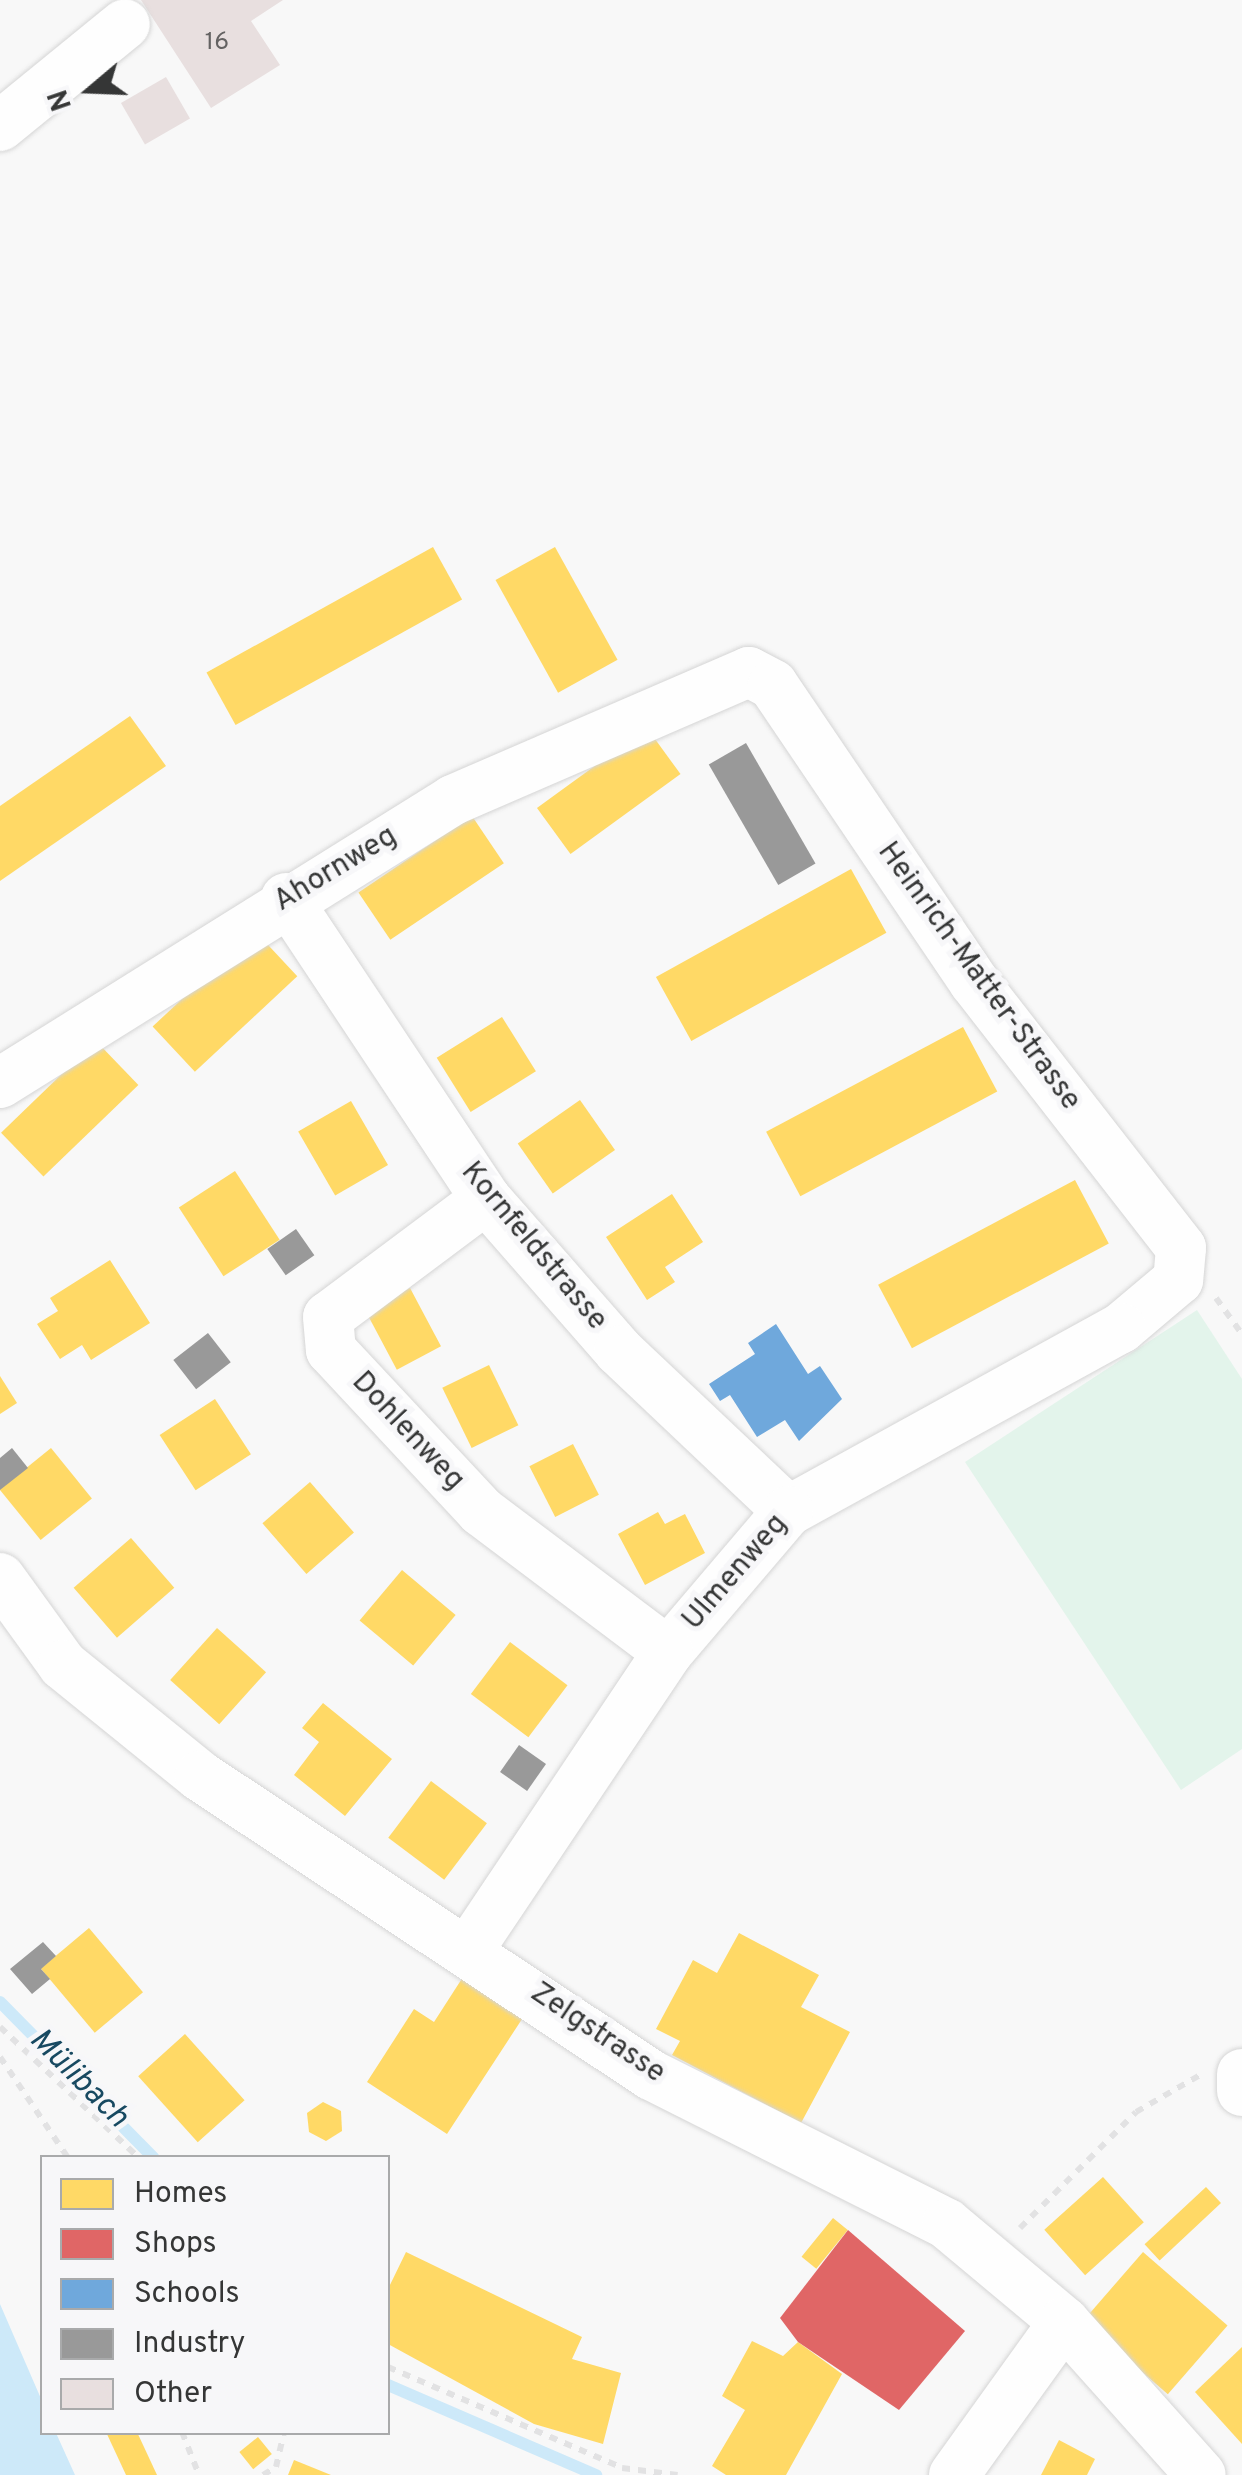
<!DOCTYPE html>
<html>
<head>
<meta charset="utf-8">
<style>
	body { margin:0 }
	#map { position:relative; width:1242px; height:2475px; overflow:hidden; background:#f8f8f8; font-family:Overpass,sans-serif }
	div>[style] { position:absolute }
	.green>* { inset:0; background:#e3f4eb }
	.water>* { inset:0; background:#cde9f9 }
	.homes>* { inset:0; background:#ffd966; transform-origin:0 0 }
	.shops>* { inset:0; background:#e06666 }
	.schools>* { inset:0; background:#6fa8dc }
	.industry>* { inset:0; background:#999; transform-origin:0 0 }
	.stream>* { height:12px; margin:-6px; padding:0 6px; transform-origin:6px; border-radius:6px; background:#cde9f9 }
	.building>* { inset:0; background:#e8dfdf; transform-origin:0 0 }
	.path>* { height:6px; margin-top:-3px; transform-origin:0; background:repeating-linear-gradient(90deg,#e2e2e3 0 8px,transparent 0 16px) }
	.roads { filter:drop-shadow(0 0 2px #d5d5d5) drop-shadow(0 0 2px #d5d5d5) }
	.minor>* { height:50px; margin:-25px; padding:0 25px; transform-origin:25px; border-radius:25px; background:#fefefe }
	span { translate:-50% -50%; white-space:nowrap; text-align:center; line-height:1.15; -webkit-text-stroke:10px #f7f7f9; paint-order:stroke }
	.number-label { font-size:25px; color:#646262 }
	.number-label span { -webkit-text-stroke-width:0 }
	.street-label { font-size:30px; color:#353636 }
	.water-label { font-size:32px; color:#174961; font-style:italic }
	.legend { position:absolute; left:40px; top:2155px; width:350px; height:280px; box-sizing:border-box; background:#f7f7f9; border:2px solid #a9aaab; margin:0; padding:12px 18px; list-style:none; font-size:30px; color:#353636 }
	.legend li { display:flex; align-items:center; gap:20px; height:50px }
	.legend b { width:50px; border:2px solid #a9aaab }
	.north { position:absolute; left:40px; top:40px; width:100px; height:100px; -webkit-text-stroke:8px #f7f7f9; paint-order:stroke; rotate:251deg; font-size:28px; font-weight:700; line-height:40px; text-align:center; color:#353636 }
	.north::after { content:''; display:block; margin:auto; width:35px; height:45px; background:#353636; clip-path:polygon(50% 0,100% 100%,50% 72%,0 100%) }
</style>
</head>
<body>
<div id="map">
	<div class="green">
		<i style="clip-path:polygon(1197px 1310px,1242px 1379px,1242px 1749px,1181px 1790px,965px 1462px)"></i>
	</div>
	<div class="water">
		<i style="clip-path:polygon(0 2304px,42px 2401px,42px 2432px,56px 2433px,75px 2475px,0 2475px)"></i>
	</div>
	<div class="homes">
		<i style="left:433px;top:547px;width:60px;height:259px;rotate:61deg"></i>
		<i style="left:555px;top:547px;width:129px;height:68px;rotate:61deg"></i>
		<i style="clip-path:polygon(130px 716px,166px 766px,0 881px,0 806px)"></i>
		<i style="left:647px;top:728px;width:57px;height:136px;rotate:54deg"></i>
		<i style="left:472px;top:816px;width:57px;height:137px;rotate:56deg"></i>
		<i style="left:851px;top:869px;width:73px;height:223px;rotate:61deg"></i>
		<i style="left:255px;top:931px;width:62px;height:140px;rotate:47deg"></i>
		<i style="left:502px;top:1017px;width:64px;height:77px;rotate:58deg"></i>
		<i style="left:963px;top:1027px;width:73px;height:223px;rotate:62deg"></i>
		<i style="left:96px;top:1041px;width:61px;height:132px;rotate:46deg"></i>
		<i style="left:580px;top:1100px;width:61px;height:76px;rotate:55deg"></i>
		<i style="left:351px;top:1101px;width:74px;height:61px;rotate:60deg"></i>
		<i style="left:235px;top:1171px;width:82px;height:67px;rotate:57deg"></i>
		<i style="left:1075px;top:1180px;width:72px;height:223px;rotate:62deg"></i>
		<i style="clip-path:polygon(672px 1194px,703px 1242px,665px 1267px,675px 1282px,647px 1300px,606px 1237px)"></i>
		<i style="clip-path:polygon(110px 1260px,150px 1323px,91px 1360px,82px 1345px,60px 1359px,37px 1324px,58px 1311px,50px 1298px)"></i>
		<i style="left:410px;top:1288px;width:66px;height:50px;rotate:62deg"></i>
		<i style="left:489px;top:1365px;width:67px;height:52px;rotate:64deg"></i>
		<i style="clip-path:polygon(0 1376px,17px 1403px,0 1414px)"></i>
		<i style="left:215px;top:1399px;width:66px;height:66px;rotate:57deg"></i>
		<i style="left:573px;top:1444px;width:57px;height:49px;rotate:63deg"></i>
		<i style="left:51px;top:1448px;width:65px;height:66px;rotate:51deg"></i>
		<i style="left:310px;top:1482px;width:67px;height:63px;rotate:49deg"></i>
		<i style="clip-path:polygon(658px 1512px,665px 1524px,685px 1514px,705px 1553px,645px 1585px,618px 1534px)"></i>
		<i style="left:131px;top:1538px;width:66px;height:76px;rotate:49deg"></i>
		<i style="left:402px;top:1570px;width:70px;height:66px;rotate:40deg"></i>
		<i style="left:217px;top:1628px;width:66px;height:70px;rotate:42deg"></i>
		<i style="left:510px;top:1642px;width:72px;height:65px;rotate:37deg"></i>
		<i style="clip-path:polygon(323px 1703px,392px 1759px,345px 1816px,294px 1775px,319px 1742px,302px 1728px)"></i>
		<i style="left:431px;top:1781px;width:70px;height:71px;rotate:37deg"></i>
		<i style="left:89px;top:1928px;width:84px;height:63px;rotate:50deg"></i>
		<i style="clip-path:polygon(739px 1933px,819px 1975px,801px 2007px,850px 2032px,801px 2123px,672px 2055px,680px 2041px,656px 2029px,693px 1960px,717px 1973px)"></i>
		<i style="clip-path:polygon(463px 1977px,524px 2016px,447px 2134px,367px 2082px,414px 2009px,434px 2022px)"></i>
		<i style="left:185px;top:2034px;width:89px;height:63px;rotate:48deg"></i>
		<i style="clip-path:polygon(323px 2102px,341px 2111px,342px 2131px,326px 2141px,309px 2132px,307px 2113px)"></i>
		<i style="left:1103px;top:2177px;width:61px;height:79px;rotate:48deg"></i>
		<i style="left:1206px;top:2187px;width:22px;height:84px;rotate:47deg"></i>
		<i style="left:833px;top:2218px;width:19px;height:50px;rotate:39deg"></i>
		<i style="clip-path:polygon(406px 2252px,582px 2337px,572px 2359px,621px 2373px,603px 2444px,534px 2424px,388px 2344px,388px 2289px)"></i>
		<i style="left:1143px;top:2252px;width:112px;height:91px;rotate:41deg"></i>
		<i style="clip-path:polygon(752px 2341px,783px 2356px,798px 2342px,842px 2374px,786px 2475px,726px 2475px,712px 2466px,745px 2410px,722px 2396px)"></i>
		<i style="clip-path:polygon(1242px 2347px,1242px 2444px,1195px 2392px)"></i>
		<i style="clip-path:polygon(106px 2432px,137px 2432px,157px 2475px,126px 2475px)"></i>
		<i style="left:258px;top:2437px;width:22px;height:24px;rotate:51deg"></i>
		<i style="clip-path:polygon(1059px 2440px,1095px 2459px,1087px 2475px,1041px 2475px)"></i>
		<i style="clip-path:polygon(294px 2460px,331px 2475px,288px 2475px)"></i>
	</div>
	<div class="shops">
		<i style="clip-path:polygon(848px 2230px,965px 2331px,899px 2410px,798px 2342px,780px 2318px)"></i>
	</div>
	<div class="schools">
		<i style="clip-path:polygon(776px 1324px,808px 1374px,820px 1366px,842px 1399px,799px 1441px,785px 1420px,757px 1437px,730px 1395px,720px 1401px,709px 1384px,755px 1354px,748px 1343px)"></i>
	</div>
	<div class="industry">
		<i style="left:746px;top:743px;width:139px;height:43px;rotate:60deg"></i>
		<i style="left:296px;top:1229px;width:32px;height:35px;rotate:55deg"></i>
		<i style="left:208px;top:1333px;width:37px;height:44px;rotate:52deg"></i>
		<i style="clip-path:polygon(12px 1448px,28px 1468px,0 1490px,0 1458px)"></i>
		<i style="left:519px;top:1745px;width:33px;height:33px;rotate:35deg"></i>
		<i style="clip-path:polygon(43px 1942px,56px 1956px,41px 1969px,50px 1979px,32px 1994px,10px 1969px)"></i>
	</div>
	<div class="stream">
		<i style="left:0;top:2002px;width:219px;rotate:45.4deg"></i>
		<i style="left:388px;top:2385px;width:227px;rotate:23.4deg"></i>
	</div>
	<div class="building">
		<i style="clip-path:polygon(141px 0,283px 0,251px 21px,280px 65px,211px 108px)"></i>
		<i style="left:166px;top:77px;width:48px;height:52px;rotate:60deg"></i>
	</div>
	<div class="path">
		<i style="left:1216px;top:1298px;width:44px;rotate:54.2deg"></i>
		<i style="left:0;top:2027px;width:191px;rotate:43.3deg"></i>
		<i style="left:0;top:2057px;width:122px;rotate:56deg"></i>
		<i style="left:1020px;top:2228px;width:164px;rotate:-45deg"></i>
		<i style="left:1136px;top:2112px;width:74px;rotate:-30deg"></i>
		<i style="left:388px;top:2367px;width:255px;rotate:23.3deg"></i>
		<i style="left:622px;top:2468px;width:56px;rotate:7.1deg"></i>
		<i style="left:182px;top:2432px;width:46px;rotate:68.4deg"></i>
		<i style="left:263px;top:2475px;width:15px;rotate:-32deg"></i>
		<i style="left:276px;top:2467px;width:36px;rotate:-77deg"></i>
	</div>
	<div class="roads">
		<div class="minor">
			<i style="left:0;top:126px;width:161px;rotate:-39.2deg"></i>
			<i style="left:286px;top:898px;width:361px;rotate:56.4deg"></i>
			<i style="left:486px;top:1199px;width:202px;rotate:48.8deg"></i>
			<i style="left:619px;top:1351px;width:233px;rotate:43.4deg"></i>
			<i style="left:0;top:1083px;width:534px;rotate:-31.99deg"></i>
			<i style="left:453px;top:800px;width:322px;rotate:-23.4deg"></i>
			<i style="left:749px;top:672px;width:27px;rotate:28deg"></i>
			<i style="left:773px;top:685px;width:359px;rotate:55.9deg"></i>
			<i style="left:974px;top:982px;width:337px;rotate:52.1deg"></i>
			<i style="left:1181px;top:1248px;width:32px;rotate:95deg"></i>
			<i style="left:1178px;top:1280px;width:75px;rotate:139.9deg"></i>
			<i style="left:1121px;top:1328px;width:380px;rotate:151.2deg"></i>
			<i style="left:788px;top:1511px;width:185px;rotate:130.4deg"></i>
			<i style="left:668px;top:1652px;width:356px;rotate:123.8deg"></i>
			<i style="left:486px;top:1199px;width:197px;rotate:143.2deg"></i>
			<i style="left:328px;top:1317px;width:33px;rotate:85deg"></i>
			<i style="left:331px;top:1350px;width:220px;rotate:47deg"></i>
			<i style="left:481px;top:1511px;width:234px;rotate:37deg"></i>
			<i style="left:0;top:1578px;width:107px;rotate:54.1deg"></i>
			<i style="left:63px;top:1665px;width:176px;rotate:39deg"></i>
			<i style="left:200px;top:1776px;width:541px;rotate:33.54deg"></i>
			<i style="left:651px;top:2075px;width:331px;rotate:26.7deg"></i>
			<i style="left:947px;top:2224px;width:153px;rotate:39.9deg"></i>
			<i style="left:1064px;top:2322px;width:205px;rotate:48.2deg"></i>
			<i style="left:1242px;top:2074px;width:17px;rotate:90deg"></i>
			<i style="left:954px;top:2475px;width:188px;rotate:-54.3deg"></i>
		</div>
	</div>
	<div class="number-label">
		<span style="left:217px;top:43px">16</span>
	</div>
	<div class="street-label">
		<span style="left:336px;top:870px;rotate:-31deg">Ahornweg</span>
		<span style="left:978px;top:977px;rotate:54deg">Heinrich-Matter-Strasse</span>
		<span style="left:533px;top:1247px;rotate:50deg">Kornfeldstrasse</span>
		<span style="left:407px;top:1432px;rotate:47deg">Dohlenweg</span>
		<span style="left:736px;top:1573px;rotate:-49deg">Ulmenweg</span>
		<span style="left:597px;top:2034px;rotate:34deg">Zelgstrasse</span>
	</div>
	<div class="water-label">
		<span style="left:78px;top:2079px;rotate:45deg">Mülibach</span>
	</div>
	<ul class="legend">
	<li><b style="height:28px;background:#ffd966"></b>Homes</li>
	<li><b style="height:28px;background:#e06666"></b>Shops</li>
	<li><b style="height:28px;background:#6fa8dc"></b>Schools</li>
	<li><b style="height:28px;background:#999"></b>Industry</li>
	<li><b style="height:28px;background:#e8dfdf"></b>Other</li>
	</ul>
	<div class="north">N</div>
</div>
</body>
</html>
